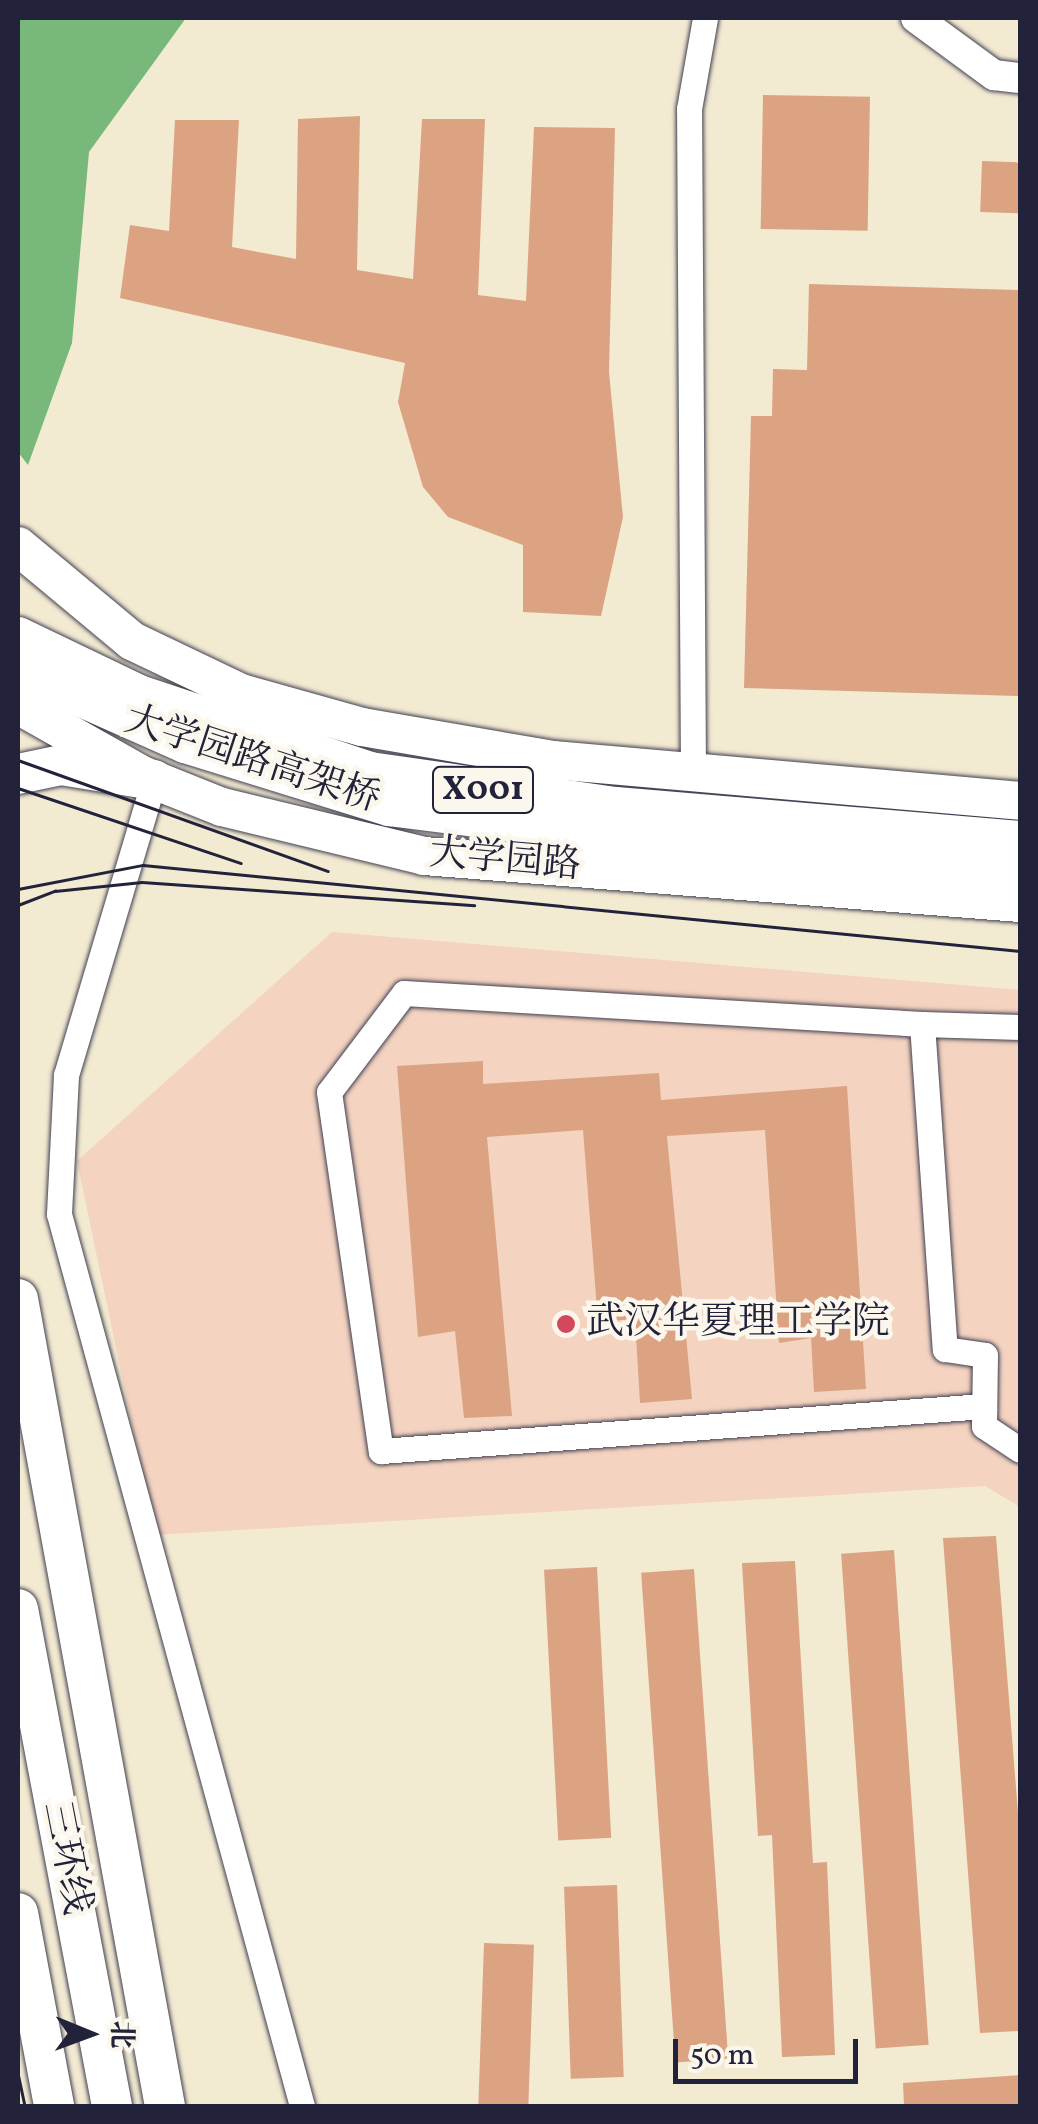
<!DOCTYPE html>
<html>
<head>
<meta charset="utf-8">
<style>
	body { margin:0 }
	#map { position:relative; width:1038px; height:2124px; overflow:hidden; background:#f3ead2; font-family:Vollkorn,"Noto Serif SC",serif }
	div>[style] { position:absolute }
	.built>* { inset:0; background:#f4d3c0 }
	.forest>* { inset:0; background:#78b87a }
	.building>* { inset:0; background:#dca382; transform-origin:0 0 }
	.roads { filter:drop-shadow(0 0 2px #414052) drop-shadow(0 0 2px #414052) }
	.minor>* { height:25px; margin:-12.5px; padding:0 12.5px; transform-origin:12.5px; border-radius:12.5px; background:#fff }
	.tertiary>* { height:30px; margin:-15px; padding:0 15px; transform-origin:15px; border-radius:15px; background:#fff }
	.primary>* { height:38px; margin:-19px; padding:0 19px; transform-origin:19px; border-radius:19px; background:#fff }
	.trunk>* { height:40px; margin:-20px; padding:0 20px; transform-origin:20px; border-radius:20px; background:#fff }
	.tram>* { height:2.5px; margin:-1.25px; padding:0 1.25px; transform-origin:1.25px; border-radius:1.25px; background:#22223b }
	.dots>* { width:28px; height:28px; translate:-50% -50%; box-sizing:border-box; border:5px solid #fbf7ec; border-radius:50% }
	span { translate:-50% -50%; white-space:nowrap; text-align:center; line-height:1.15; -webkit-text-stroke:9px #fbf7ec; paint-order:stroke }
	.shield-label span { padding:2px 8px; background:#fbf7ec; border:2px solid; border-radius:8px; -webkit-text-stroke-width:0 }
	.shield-label { font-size:35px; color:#22223b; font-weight:700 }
	.street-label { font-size:38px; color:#22223b }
	.poi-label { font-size:38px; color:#22223b }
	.left { translate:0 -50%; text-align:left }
	.frame { position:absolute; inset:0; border:20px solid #22223b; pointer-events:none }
	.north { position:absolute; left:40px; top:1984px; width:100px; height:100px; -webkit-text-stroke:8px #fbf7ec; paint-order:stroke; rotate:91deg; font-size:28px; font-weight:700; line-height:40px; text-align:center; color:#22223b }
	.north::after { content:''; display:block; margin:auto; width:35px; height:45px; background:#22223b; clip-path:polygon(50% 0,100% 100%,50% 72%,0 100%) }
	.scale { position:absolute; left:673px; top:2039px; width:185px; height:45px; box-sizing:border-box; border:5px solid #22223b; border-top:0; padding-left:12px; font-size:30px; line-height:35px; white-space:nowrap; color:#22223b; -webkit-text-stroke:8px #fbf7ec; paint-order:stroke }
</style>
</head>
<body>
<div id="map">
	<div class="built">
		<i style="clip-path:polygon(332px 932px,1020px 990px,1020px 1507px,985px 1486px,155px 1535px,77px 1161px)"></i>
	</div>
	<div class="forest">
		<i style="clip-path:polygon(18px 18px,186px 18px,89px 152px,72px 343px,28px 465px,18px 452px)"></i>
	</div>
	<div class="building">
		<i style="left:763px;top:95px;width:107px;height:134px;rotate:1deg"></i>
		<i style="clip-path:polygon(360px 116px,357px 270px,413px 279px,422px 119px,485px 119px,478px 295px,526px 301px,534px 127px,615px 128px,609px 372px,623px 517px,601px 616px,523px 612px,523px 545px,448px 517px,423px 487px,398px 402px,405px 363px,120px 298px,130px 225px,169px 231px,175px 120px,239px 120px,232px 247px,296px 259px,298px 119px)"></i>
		<i style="left:982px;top:161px;width:38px;height:51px;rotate:2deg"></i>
		<i style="clip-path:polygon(809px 284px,1020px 290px,1020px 696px,744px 688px,751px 416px,772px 416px,773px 369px,807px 370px)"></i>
		<i style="clip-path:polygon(483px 1061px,483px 1084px,659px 1073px,661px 1100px,847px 1086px,866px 1389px,814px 1392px,811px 1338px,779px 1343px,765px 1130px,667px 1136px,692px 1399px,640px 1403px,635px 1319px,598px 1322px,583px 1130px,487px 1137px,512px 1416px,464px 1418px,455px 1331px,418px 1337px,397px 1066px)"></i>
		<i style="clip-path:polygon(996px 1536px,1020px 1838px,1020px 2031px,980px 2033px,943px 1538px)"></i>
		<i style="left:894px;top:1550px;width:496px;height:53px;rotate:86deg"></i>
		<i style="clip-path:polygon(795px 1561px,813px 1863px,827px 1862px,835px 2055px,782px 2057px,772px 1835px,758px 1836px,742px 1563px)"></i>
		<i style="left:597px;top:1567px;width:271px;height:53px;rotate:87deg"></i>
		<i style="left:694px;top:1569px;width:491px;height:53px;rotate:86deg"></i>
		<i style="left:617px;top:1885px;width:192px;height:53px;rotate:88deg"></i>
		<i style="left:484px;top:1943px;width:50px;height:163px;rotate:2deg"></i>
		<i style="clip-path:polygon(1020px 2075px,1020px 2106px,904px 2106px,903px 2083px)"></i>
	</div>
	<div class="roads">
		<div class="minor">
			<i style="left:693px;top:774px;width:665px;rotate:-90.34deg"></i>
			<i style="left:689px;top:109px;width:92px;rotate:-80deg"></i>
			<i style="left:154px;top:780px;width:308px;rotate:106.6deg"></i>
			<i style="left:66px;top:1075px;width:139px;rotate:92.9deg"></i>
			<i style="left:59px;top:1214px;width:925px;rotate:74.76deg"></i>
			<i style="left:922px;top:1024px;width:519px;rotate:-176.58deg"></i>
			<i style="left:404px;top:993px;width:124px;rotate:127.1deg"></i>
			<i style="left:329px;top:1092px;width:363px;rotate:81.8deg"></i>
			<i style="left:381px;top:1451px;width:605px;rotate:-4.27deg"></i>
			<i style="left:1020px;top:1027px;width:98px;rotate:-178.2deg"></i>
			<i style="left:922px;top:1024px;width:326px;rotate:86deg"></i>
			<i style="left:945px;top:1349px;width:40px;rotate:8.5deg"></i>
			<i style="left:985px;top:1355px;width:71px;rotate:90.8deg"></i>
			<i style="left:984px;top:1426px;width:43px;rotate:33.7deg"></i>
		</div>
		<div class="tertiary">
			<i style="left:916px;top:18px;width:97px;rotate:36.2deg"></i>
			<i style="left:994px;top:75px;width:26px;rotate:7deg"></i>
		</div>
		<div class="primary">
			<i style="left:18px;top:546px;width:148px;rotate:39.8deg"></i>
			<i style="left:132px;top:641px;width:121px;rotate:25.5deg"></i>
			<i style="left:241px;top:693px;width:126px;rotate:15.7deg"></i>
			<i style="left:362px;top:727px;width:194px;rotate:9.8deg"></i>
			<i style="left:553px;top:760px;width:469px;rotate:5deg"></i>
			<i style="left:18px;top:636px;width:134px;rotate:25.6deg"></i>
			<i style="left:139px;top:694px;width:243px;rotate:18.4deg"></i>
			<i style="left:370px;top:771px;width:248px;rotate:8.1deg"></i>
			<i style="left:616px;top:806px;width:405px;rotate:4.8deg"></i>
			<i style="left:18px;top:670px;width:183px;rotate:23.9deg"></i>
			<i style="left:185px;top:744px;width:214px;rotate:17.2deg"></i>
			<i style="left:389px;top:807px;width:334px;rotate:7.2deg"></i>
			<i style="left:720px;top:849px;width:301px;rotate:3.4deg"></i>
			<i style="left:18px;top:705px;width:145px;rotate:29.4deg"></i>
			<i style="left:144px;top:776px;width:84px;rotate:21.7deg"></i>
			<i style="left:222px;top:807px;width:208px;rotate:13.6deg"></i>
			<i style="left:424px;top:856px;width:598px;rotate:4.51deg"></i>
		</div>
		<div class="trunk">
			<i style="left:18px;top:774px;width:44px;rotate:-11.8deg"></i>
			<i style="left:61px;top:765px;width:94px;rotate:9.2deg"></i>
			<i style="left:18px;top:1299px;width:820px;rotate:79.68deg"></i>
			<i style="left:18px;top:1609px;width:506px;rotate:79.29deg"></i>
			<i style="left:18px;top:1913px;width:196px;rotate:79.4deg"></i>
		</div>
	</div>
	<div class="tram">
		<i style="left:18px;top:760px;width:329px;rotate:19.7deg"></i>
		<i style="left:18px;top:788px;width:235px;rotate:18.6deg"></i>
		<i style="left:18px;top:889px;width:127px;rotate:-10.9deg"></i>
		<i style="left:143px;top:865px;width:881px;rotate:5.6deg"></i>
		<i style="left:18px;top:905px;width:40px;rotate:-21deg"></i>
		<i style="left:55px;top:891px;width:87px;rotate:-5.9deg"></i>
		<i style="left:142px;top:882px;width:333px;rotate:4deg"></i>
		<i style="left:18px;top:2073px;width:34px;rotate:78deg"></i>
	</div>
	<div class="dots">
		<i style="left:566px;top:1324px;background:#d1495b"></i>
	</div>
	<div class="shield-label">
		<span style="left:483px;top:790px">X001</span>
	</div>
	<div class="street-label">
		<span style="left:252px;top:761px;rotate:18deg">大学园路高架桥</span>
		<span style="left:505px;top:861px;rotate:5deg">大学园路</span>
		<span style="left:65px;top:1858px;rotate:79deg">三环线</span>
	</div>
	<div class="poi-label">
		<span class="left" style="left:586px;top:1324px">武汉华夏理工学院</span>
	</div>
	<div class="frame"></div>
	<div class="north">北</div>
	<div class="scale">50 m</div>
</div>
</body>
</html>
